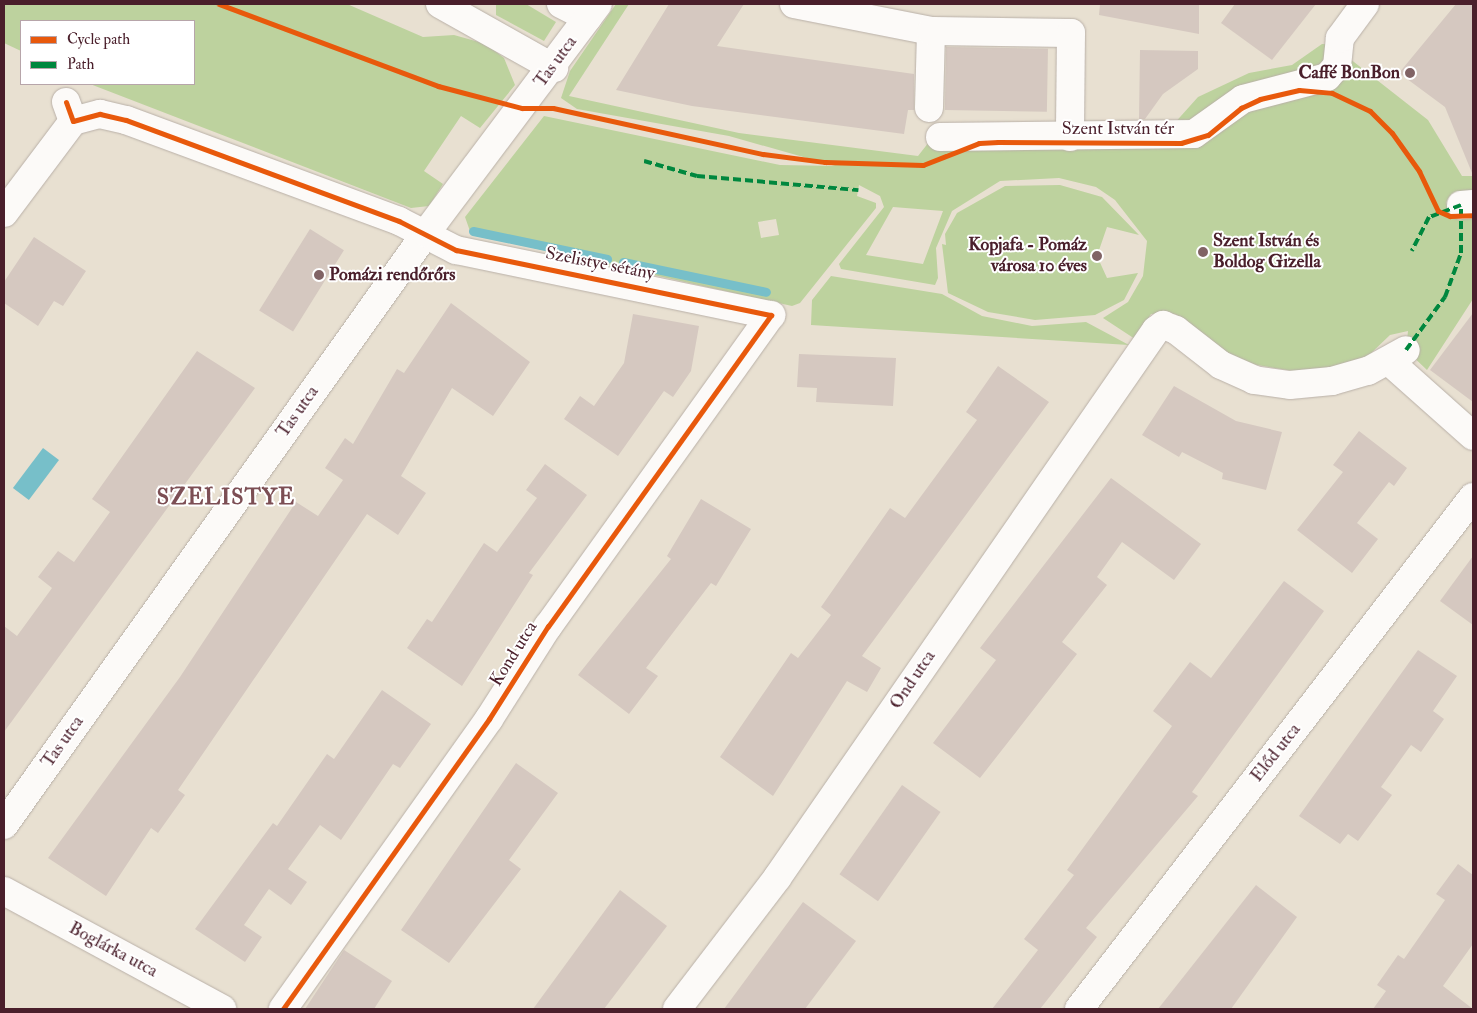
<!DOCTYPE html>
<html>
<head>
<meta charset="utf-8">
<style>
	body { margin:0 }
	#map { position:relative; width:1477px; height:1013px; overflow:hidden; background:#e8e0d1; font-family:"IM FELL Double Pica",serif }
	div>[style] { position:absolute }
	.green>* { inset:0; background:#bdd29e }
	.water>* { inset:0; background:#77bfc9; transform-origin:0 0 }
	.stream>* { height:9px; margin:-4.5px; padding:0 4.5px; transform-origin:4.5px; border-radius:4.5px; background:#77bfc9 }
	.building>* { inset:0; background:#d5c8c0; transform-origin:0 0 }
	.roads { filter:drop-shadow(0 0 1px #b9b0a8) drop-shadow(0 0 1px #b9b0a8) }
	.minor>* { height:28px; margin:-14px; padding:0 14px; transform-origin:14px; border-radius:14px; background:#fcfaf8 }
	.quiet>* { height:4px; margin-top:-2px; transform-origin:0; background:repeating-linear-gradient(90deg,#00873e 0 8px,transparent 0 12px) }
	.cycleway>* { height:5px; margin:-2.5px; padding:0 2.5px; transform-origin:2.5px; border-radius:2.5px; background:#e8590c }
	.dots>* { width:14px; height:14px; translate:-50% -50%; box-sizing:border-box; border:2px solid #fff; border-radius:50% }
	span { translate:-50% -50%; white-space:nowrap; text-align:center; line-height:1.15; -webkit-text-stroke:4px #fff; paint-order:stroke }
	.street-label { font-size:18px; color:#4a1f2b }
	.poi-label { font-size:18px; color:#4a1f2b; font-weight:700 }
	.right { translate:-100% -50%; text-align:right }
	.left { translate:0 -50%; text-align:left }
	.district-label { font-size:22px; color:#7c4e54; font-weight:700; letter-spacing:1px }
	.frame { position:absolute; inset:0; border:5px solid #4a1f2b; pointer-events:none }
	.legend { position:absolute; left:20px; top:20px; width:175px; height:65px; box-sizing:border-box; background:#fff; border:1px solid #b7a5aa; margin:0; padding:6px 9px; list-style:none; font-size:15px; color:#4a1f2b }
	.legend li { display:flex; align-items:center; gap:10px; height:25px }
	.legend b { width:25px; border:1px solid #b7a5aa }
</style>
</head>
<body>
<div id="map">
	<div class="green">
		<i style="clip-path:polygon(4px 4px,347px 4px,423px 37px,454px 35px,486px 44px,504px 58px,515px 85px,480px 128px,461px 116px,424px 171px,443px 184px,429px 206px,411px 208px,90px 84px,194px 84px,194px 21px,21px 21px,21px 51px,4px 43px)"></i>
		<i style="clip-path:polygon(496px 4px,526px 4px,556px 22px,544px 41px,496px 15px)"></i>
		<i style="clip-path:polygon(evenodd,616px 4px,629px 4px,569px 96px,739px 133px,918px 156px,936px 133px,1172px 126px,1198px 97px,1249px 73px,1292px 65px,1322px 44px,1331px 44px,1428px 120px,1462px 176px,1473px 176px,1473px 299px,1427px 370px,1406px 350px,1408px 331px,1390px 335px,1367px 357px,1311px 374px,1239px 362px,1175px 314px,1151px 314px,1135px 339px,1103px 318px,1128px 302px,1143px 276px,1147px 241px,1115px 200px,1096px 187px,1059px 178px,1000px 181px,952px 211px,936px 248px,938px 278px,935px 285px,841px 269px,839px 264px,884px 207px,880px 196px,859px 185px,857px 196px,876px 203px,876px 208px,800px 303px,792px 306px,471px 234px,465px 217px,544px 116px,780px 165px,835px 166px,729px 136px,577px 109px,561px 98px,570px 71px,616px 4px,893px 207px,943px 211px,923px 264px,866px 255px,893px 207px,616px 4px,776px 219px,779px 235px,761px 238px,758px 222px,776px 219px)"></i>
		<i style="clip-path:polygon(1060px 185px,1102px 197px,1139px 235px,1107px 227px,1097px 256px,1107px 278px,1138px 273px,1124px 300px,1095px 315px,1035px 320px,988px 312px,948px 293px,942px 244px,946px 245px,945px 234px,957px 213px,1005px 186px)"></i>
		<i style="clip-path:polygon(831px 276px,942px 294px,982px 316px,1032px 326px,1086px 322px,1129px 345px,811px 325px,812px 300px)"></i>
	</div>
	<div class="water">
		<i style="left:43px;top:448px;width:20px;height:50px;rotate:37deg"></i>
	</div>
	<div class="stream">
		<i style="left:473px;top:231px;width:137px;rotate:11.8deg"></i>
		<i style="left:623px;top:262px;width:146px;rotate:11.8deg"></i>
	</div>
	<div class="building">
		<i style="clip-path:polygon(669px 4px,744px 4px,717px 46px,914px 74px,914px 110px,908px 110px,904px 134px,692px 106px,616px 90px)"></i>
		<i style="clip-path:polygon(1100px 4px,1199px 4px,1199px 34px,1099px 15px)"></i>
		<i style="clip-path:polygon(1235px 4px,1316px 4px,1272px 60px,1221px 23px)"></i>
		<i style="clip-path:polygon(1456px 4px,1473px 4px,1472px 173px,1445px 107px,1399px 73px)"></i>
		<i style="left:946px;top:47px;width:102px;height:63px;rotate:1deg"></i>
		<i style="clip-path:polygon(1140px 50px,1198px 51px,1198px 69px,1163px 94px,1145px 119px,1139px 119px)"></i>
		<i style="left:310px;top:229px;width:40px;height:96px;rotate:32deg"></i>
		<i style="clip-path:polygon(34px 237px,86px 271px,63px 306px,54px 301px,38px 326px,4px 303px,4px 282px)"></i>
		<i style="clip-path:polygon(451px 303px,530px 362px,493px 416px,452px 388px,401px 476px,426px 493px,398px 535px,367px 514px,178px 790px,185px 795px,158px 833px,151px 828px,106px 896px,48px 858px,180px 677px,296px 502px,318px 516px,343px 480px,325px 468px,345px 438px,353px 444px,397px 369px,404px 373px)"></i>
		<i style="clip-path:polygon(1473px 313px,1473px 402px,1430px 370px)"></i>
		<i style="clip-path:polygon(633px 314px,699px 326px,691px 371px,673px 397px,664px 391px,618px 456px,564px 419px,580px 396px,594px 406px,624px 363px)"></i>
		<i style="clip-path:polygon(197px 351px,255px 388px,4px 732px,4px 626px,17px 636px,52px 588px,38px 577px,58px 551px,74px 562px,110px 512px,92px 499px)"></i>
		<i style="clip-path:polygon(799px 354px,896px 358px,893px 406px,816px 402px,817px 388px,797px 387px)"></i>
		<i style="clip-path:polygon(998px 366px,1049px 402px,862px 656px,881px 668px,867px 692px,847px 681px,773px 796px,720px 757px,791px 653px,798px 658px,831px 615px,821px 607px,890px 508px,905px 518px,977px 420px,966px 412px)"></i>
		<i style="clip-path:polygon(1174px 386px,1236px 421px,1282px 432px,1266px 490px,1222px 479px,1223px 473px,1182px 452px,1179px 457px,1142px 435px)"></i>
		<i style="clip-path:polygon(1359px 431px,1407px 468px,1394px 486px,1389px 482px,1357px 523px,1378px 539px,1352px 573px,1297px 530px,1343px 472px,1333px 465px)"></i>
		<i style="clip-path:polygon(545px 464px,587px 495px,529px 573px,533px 575px,462px 686px,407px 648px,427px 619px,432px 622px,484px 543px,497px 552px,537px 498px,526px 490px)"></i>
		<i style="clip-path:polygon(1111px 478px,1201px 544px,1174px 580px,1122px 542px,1097px 577px,1107px 585px,1062px 642px,1077px 654px,980px 778px,933px 743px,996px 660px,980px 648px)"></i>
		<i style="clip-path:polygon(701px 499px,751px 529px,716px 586px,711px 583px,646px 668px,658px 676px,629px 714px,578px 675px,671px 559px,667px 556px)"></i>
		<i style="clip-path:polygon(1473px 556px,1473px 625px,1440px 601px)"></i>
		<i style="clip-path:polygon(1284px 581px,1324px 611px,1192px 792px,1198px 796px,1086px 928px,1097px 937px,1040px 1009px,992px 1009px,1038px 950px,1024px 939px,1074px 875px,1067px 870px,1172px 726px,1153px 711px,1190px 662px,1211px 678px)"></i>
		<i style="clip-path:polygon(1418px 650px,1457px 676px,1433px 711px,1444px 719px,1421px 752px,1411px 745px,1381px 787px,1392px 795px,1358px 841px,1348px 834px,1340px 844px,1299px 816px)"></i>
		<i style="clip-path:polygon(382px 690px,431px 724px,400px 768px,393px 764px,341px 840px,320px 825px,288px 869px,307px 882px,291px 905px,269px 889px,244px 925px,262px 937px,245px 962px,195px 929px,273px 823px,277px 826px,327px 754px,334px 759px)"></i>
		<i style="clip-path:polygon(516px 763px,558px 793px,509px 860px,521px 869px,449px 963px,401px 930px)"></i>
		<i style="left:902px;top:785px;width:47px;height:109px;rotate:35deg"></i>
		<i style="clip-path:polygon(1458px 864px,1473px 875px,1473px 944px,1443px 986px,1473px 1009px,1373px 1009px,1386px 991px,1377px 985px,1398px 955px,1404px 959px,1445px 900px,1436px 894px)"></i>
		<i style="clip-path:polygon(1256px 885px,1297px 917px,1231px 1009px,1158px 1009px)"></i>
		<i style="clip-path:polygon(620px 890px,667px 926px,604px 1009px,533px 1009px)"></i>
		<i style="clip-path:polygon(803px 902px,856px 941px,805px 1009px,724px 1009px)"></i>
		<i style="clip-path:polygon(344px 950px,392px 981px,374px 1009px,305px 1009px)"></i>
	</div>
	<div class="roads">
		<div class="minor">
			<i style="left:440px;top:4px;width:131px;rotate:29.3deg"></i>
			<i style="left:561px;top:4px;width:30px;rotate:27deg"></i>
			<i style="left:794px;top:4px;width:140px;rotate:11.1deg"></i>
			<i style="left:931px;top:31px;width:77px;rotate:91.5deg"></i>
			<i style="left:931px;top:31px;width:140px;rotate:0.8deg"></i>
			<i style="left:1071px;top:33px;width:104px;rotate:90.6deg"></i>
			<i style="left:66px;top:102px;width:20px;rotate:70deg"></i>
			<i style="left:73px;top:121px;width:28px;rotate:-15deg"></i>
			<i style="left:100px;top:114px;width:27px;rotate:13deg"></i>
			<i style="left:126px;top:120px;width:291px;rotate:20.3deg"></i>
			<i style="left:399px;top:221px;width:64px;rotate:27deg"></i>
			<i style="left:456px;top:250px;width:322px;rotate:11.7deg"></i>
			<i style="left:771px;top:315px;width:383px;rotate:125.6deg"></i>
			<i style="left:548px;top:626px;width:110px;rotate:122.4deg"></i>
			<i style="left:489px;top:719px;width:356px;rotate:125.4deg"></i>
			<i style="left:940px;top:137px;width:254px;rotate:-0.7deg"></i>
			<i style="left:1194px;top:134px;width:60px;rotate:-35.5deg"></i>
			<i style="left:1243px;top:99px;width:87px;rotate:-14.7deg"></i>
			<i style="left:1327px;top:77px;width:15px;rotate:-48deg"></i>
			<i style="left:1337px;top:66px;width:28px;rotate:-84deg"></i>
			<i style="left:1340px;top:38px;width:42px;rotate:-53.7deg"></i>
			<i style="left:1461px;top:205px;width:12px;rotate:-5deg"></i>
			<i style="left:4px;top:213px;width:115px;rotate:-53.1deg"></i>
			<i style="left:1390px;top:362px;width:111px;rotate:41.7deg"></i>
			<i style="left:4px;top:825px;width:727px;rotate:-54.52deg"></i>
			<i style="left:426px;top:233px;width:286px;rotate:-53.1deg"></i>
			<i style="left:4px;top:891px;width:248px;rotate:28.4deg"></i>
			<i style="left:677px;top:1009px;width:165px;rotate:-52.6deg"></i>
			<i style="left:777px;top:878px;width:666px;rotate:-55.33deg"></i>
			<i style="left:1156px;top:330px;width:9px;rotate:-36deg"></i>
			<i style="left:1163px;top:325px;width:14px;rotate:21deg"></i>
			<i style="left:1176px;top:330px;width:57px;rotate:37.9deg"></i>
			<i style="left:1221px;top:365px;width:36px;rotate:24deg"></i>
			<i style="left:1254px;top:380px;width:36px;rotate:8deg"></i>
			<i style="left:1290px;top:385px;width:42px;rotate:-5.4deg"></i>
			<i style="left:1332px;top:381px;width:37px;rotate:-16deg"></i>
			<i style="left:1368px;top:371px;width:43px;rotate:-28.9deg"></i>
			<i style="left:1079px;top:1009px;width:646px;rotate:-52.42deg"></i>
		</div>
	</div>
	<div class="quiet">
		<i style="left:644px;top:161px;width:55px;rotate:15.8deg"></i>
		<i style="left:697px;top:176px;width:162px;rotate:5deg"></i>
		<i style="left:1406px;top:350px;width:66px;rotate:-53.7deg"></i>
		<i style="left:1445px;top:297px;width:47px;rotate:-70deg"></i>
		<i style="left:1461px;top:253px;width:48px;rotate:-90deg"></i>
		<i style="left:1461px;top:205px;width:34px;rotate:159deg"></i>
		<i style="left:1429px;top:217px;width:38px;rotate:117deg"></i>
	</div>
	<div class="cycleway">
		<i style="left:219px;top:4px;width:234px;rotate:20.5deg"></i>
		<i style="left:438px;top:86px;width:87px;rotate:14.7deg"></i>
		<i style="left:522px;top:108px;width:31px"></i>
		<i style="left:553px;top:108px;width:215px;rotate:12.4deg"></i>
		<i style="left:763px;top:154px;width:63px;rotate:7.4deg"></i>
		<i style="left:825px;top:162px;width:98px;rotate:1.8deg"></i>
		<i style="left:923px;top:165px;width:60px;rotate:-21.4deg"></i>
		<i style="left:979px;top:143px;width:19px;rotate:-3deg"></i>
		<i style="left:998px;top:142px;width:183px;rotate:0.3deg"></i>
		<i style="left:1181px;top:143px;width:28px;rotate:-17deg"></i>
		<i style="left:1208px;top:135px;width:43px;rotate:-39.3deg"></i>
		<i style="left:1241px;top:108px;width:21px;rotate:-25deg"></i>
		<i style="left:1260px;top:99px;width:40px;rotate:-13deg"></i>
		<i style="left:1299px;top:90px;width:33px;rotate:5deg"></i>
		<i style="left:1332px;top:93px;width:42px;rotate:25.3deg"></i>
		<i style="left:1370px;top:111px;width:31px;rotate:45deg"></i>
		<i style="left:1392px;top:133px;width:47px;rotate:54.6deg"></i>
		<i style="left:1419px;top:171px;width:44px;rotate:64.6deg"></i>
		<i style="left:1438px;top:211px;width:13px;rotate:23deg"></i>
		<i style="left:1450px;top:216px;width:23px;rotate:-2deg"></i>
		<i style="left:66px;top:102px;width:20px;rotate:70deg"></i>
		<i style="left:73px;top:121px;width:28px;rotate:-15deg"></i>
		<i style="left:100px;top:114px;width:27px;rotate:13deg"></i>
		<i style="left:126px;top:120px;width:291px;rotate:20.3deg"></i>
		<i style="left:399px;top:221px;width:64px;rotate:27deg"></i>
		<i style="left:456px;top:250px;width:322px;rotate:11.7deg"></i>
		<i style="left:771px;top:315px;width:383px;rotate:125.6deg"></i>
		<i style="left:548px;top:626px;width:110px;rotate:122.4deg"></i>
		<i style="left:489px;top:719px;width:356px;rotate:125.4deg"></i>
	</div>
	<div class="dots">
		<i style="left:1410px;top:73px;background:#816365"></i>
		<i style="left:1203px;top:252px;background:#816365"></i>
		<i style="left:1097px;top:256px;background:#816365"></i>
		<i style="left:319px;top:275px;background:#816365"></i>
	</div>
	<div class="street-label">
		<span style="left:556px;top:62px;rotate:-54deg">Tas utca</span>
		<span style="left:1118px;top:129px">Szent István tér</span>
		<span style="left:600px;top:264px;rotate:11deg">Szelistye sétány</span>
		<span style="left:298px;top:412px;rotate:-55deg">Tas utca</span>
		<span style="left:514px;top:654px;rotate:-58deg">Kond utca</span>
		<span style="left:913px;top:680px;rotate:-56deg">Ond utca</span>
		<span style="left:63px;top:742px;rotate:-55deg">Tas utca</span>
		<span style="left:1276px;top:753px;rotate:-52deg">Előd utca</span>
		<span style="left:113px;top:950px;rotate:28deg">Boglárka utca</span>
	</div>
	<div class="poi-label">
		<span class="right" style="left:1400px;top:73px">Caffé BonBon</span>
		<span class="left" style="left:1213px;top:252px">Szent István és<br>Boldog Gizella</span>
		<span class="right" style="left:1087px;top:256px">Kopjafa - Pomáz<br>városa 10 éves</span>
		<span class="left" style="left:329px;top:275px">Pomázi rendőrőrs</span>
	</div>
	<div class="district-label">
		<span style="left:226px;top:498px">SZELISTYE</span>
	</div>
	<div class="frame"></div>
	<ul class="legend">
	<li><b style="height:6px;background:#e8590c"></b>Cycle path</li>
	<li><b style="height:6px;background:#00873e"></b>Path</li>
	</ul>
</div>
</body>
</html>
